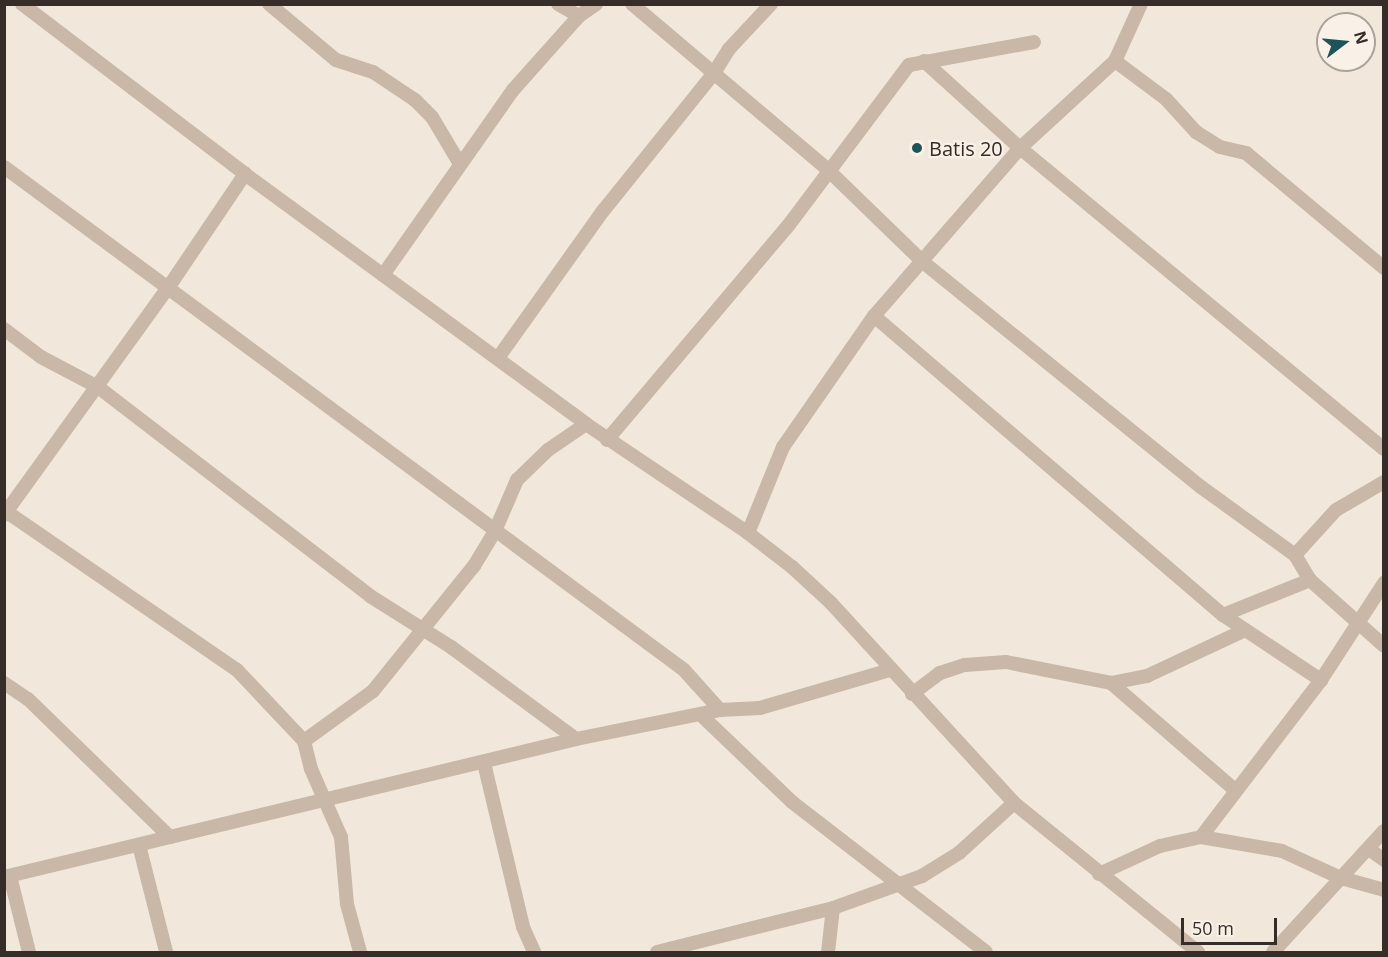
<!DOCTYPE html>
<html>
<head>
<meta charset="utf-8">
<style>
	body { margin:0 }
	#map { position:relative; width:1388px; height:957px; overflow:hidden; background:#f1e7db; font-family:"Open Sans",sans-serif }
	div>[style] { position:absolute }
	.minor>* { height:14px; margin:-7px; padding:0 7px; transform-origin:7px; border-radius:7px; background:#c9b7a7 }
	.dots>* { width:16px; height:16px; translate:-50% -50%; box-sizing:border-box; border:3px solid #f9f1e7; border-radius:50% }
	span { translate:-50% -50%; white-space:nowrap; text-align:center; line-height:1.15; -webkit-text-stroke:4.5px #f9f1e7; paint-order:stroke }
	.poi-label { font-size:20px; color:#362c28 }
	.left { translate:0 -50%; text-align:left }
	.frame { position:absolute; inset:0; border:6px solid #362c28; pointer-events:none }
	.north { position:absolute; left:1316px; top:12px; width:60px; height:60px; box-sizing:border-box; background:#f9f1e7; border:2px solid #aba29b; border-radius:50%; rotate:74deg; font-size:16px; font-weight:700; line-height:24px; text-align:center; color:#362c28 }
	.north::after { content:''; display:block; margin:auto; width:21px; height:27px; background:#1e5357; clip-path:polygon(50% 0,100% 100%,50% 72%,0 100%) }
	.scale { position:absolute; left:1181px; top:918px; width:96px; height:27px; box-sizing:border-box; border:3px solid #362c28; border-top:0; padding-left:8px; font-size:18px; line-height:21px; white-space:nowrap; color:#362c28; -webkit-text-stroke:4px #f9f1e7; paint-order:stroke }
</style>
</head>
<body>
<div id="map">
	<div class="minor">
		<i style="left:22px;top:4px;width:280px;rotate:37.3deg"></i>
		<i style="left:245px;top:174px;width:423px;rotate:36.2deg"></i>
		<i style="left:586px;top:424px;width:195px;rotate:33.9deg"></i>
		<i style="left:748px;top:533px;width:56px;rotate:37.7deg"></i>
		<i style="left:792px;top:567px;width:53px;rotate:42.7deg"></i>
		<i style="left:831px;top:603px;width:271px;rotate:47.5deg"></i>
		<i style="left:1014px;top:803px;width:237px;rotate:39deg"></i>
		<i style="left:269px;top:4px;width:87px;rotate:39.9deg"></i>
		<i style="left:336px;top:60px;width:39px;rotate:18deg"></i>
		<i style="left:373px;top:72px;width:50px;rotate:33.7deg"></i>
		<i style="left:415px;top:100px;width:24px;rotate:45deg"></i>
		<i style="left:432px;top:117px;width:55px;rotate:59.2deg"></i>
		<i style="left:558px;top:4px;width:24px;rotate:30deg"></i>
		<i style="left:632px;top:4px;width:255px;rotate:40.2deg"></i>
		<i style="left:827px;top:169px;width:134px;rotate:44.1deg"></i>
		<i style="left:923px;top:262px;width:358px;rotate:39deg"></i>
		<i style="left:1201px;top:487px;width:116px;rotate:35.9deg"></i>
		<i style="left:1295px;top:555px;width:29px;rotate:59deg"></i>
		<i style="left:1310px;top:580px;width:99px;rotate:41.7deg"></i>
		<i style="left:924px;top:61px;width:130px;rotate:42.2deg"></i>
		<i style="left:1020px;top:148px;width:472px;rotate:39.6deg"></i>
		<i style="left:1115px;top:61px;width:64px;rotate:36.7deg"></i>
		<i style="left:1166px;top:99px;width:45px;rotate:47.7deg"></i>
		<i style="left:1196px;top:132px;width:28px;rotate:32deg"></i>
		<i style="left:1220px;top:147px;width:27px;rotate:13deg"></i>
		<i style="left:1246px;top:153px;width:180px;rotate:39.8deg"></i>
		<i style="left:4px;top:167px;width:204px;rotate:36.4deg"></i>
		<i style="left:168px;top:288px;width:138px;rotate:-56deg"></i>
		<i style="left:383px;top:275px;width:226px;rotate:-54.9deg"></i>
		<i style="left:513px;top:90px;width:99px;rotate:-48.3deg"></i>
		<i style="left:579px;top:16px;width:21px;rotate:-35deg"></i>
		<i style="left:874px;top:316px;width:460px;rotate:40.6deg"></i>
		<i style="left:1223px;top:615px;width:118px;rotate:33.6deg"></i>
		<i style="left:4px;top:329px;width:46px;rotate:37.1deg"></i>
		<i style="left:41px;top:357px;width:64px;rotate:27.8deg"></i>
		<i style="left:98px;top:387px;width:343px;rotate:37.5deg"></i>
		<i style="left:370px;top:596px;width:96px;rotate:32.2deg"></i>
		<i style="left:451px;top:647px;width:155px;rotate:36.4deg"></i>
		<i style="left:498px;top:358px;width:181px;rotate:-54.5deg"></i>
		<i style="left:603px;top:211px;width:177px;rotate:-51.2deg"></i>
		<i style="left:714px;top:73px;width:28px;rotate:-58deg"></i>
		<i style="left:729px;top:49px;width:62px;rotate:-47deg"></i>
		<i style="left:607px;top:440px;width:280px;rotate:-49.8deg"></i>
		<i style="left:788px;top:226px;width:201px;rotate:-53.1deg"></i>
		<i style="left:909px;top:65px;width:127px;rotate:-10.4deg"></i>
		<i style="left:4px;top:510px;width:283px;rotate:34.5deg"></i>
		<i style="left:237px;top:670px;width:98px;rotate:46.7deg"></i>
		<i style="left:304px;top:741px;width:29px;rotate:76deg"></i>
		<i style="left:311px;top:769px;width:74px;rotate:66.2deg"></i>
		<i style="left:341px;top:837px;width:67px;rotate:84.9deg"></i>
		<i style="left:347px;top:904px;width:50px;rotate:74.8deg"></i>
		<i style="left:4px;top:515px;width:280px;rotate:-54.2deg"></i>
		<i style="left:168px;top:288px;width:642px;rotate:36.51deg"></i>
		<i style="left:684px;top:670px;width:54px;rotate:48deg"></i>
		<i style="left:748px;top:533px;width:93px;rotate:-67.9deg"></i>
		<i style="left:783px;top:447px;width:160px;rotate:-55.2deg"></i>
		<i style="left:874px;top:316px;width:223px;rotate:-49deg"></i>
		<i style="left:1020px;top:148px;width:129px;rotate:-42.5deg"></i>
		<i style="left:1115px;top:61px;width:63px;rotate:-65.5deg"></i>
		<i style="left:1295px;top:555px;width:61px;rotate:-47.7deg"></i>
		<i style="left:1336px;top:510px;width:56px;rotate:-30.3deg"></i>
		<i style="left:1223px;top:615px;width:94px;rotate:-21.9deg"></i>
		<i style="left:4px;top:683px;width:29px;rotate:34deg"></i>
		<i style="left:28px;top:699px;width:198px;rotate:44.2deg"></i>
		<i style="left:1111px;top:683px;width:165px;rotate:40.8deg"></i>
		<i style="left:912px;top:694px;width:35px;rotate:-37deg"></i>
		<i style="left:940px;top:673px;width:26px;rotate:-18deg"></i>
		<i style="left:965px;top:665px;width:41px;rotate:-4.2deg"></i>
		<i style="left:1006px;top:662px;width:107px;rotate:11.3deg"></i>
		<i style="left:1111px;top:683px;width:37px;rotate:-11deg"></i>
		<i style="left:1147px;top:676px;width:108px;rotate:-25.1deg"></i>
		<i style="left:701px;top:715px;width:126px;rotate:43.7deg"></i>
		<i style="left:792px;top:802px;width:245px;rotate:37.7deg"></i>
		<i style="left:304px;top:741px;width:85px;rotate:-35.9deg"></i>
		<i style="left:373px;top:691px;width:161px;rotate:-51.1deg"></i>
		<i style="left:474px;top:566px;width:41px;rotate:-59deg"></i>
		<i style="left:495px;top:531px;width:56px;rotate:-66.7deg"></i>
		<i style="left:517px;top:480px;width:43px;rotate:-44.1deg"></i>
		<i style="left:548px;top:450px;width:46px;rotate:-34.4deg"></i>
		<i style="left:484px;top:763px;width:169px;rotate:76.6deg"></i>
		<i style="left:523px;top:927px;width:27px;rotate:66deg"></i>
		<i style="left:1201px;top:837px;width:198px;rotate:-52.6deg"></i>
		<i style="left:1321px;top:680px;width:116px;rotate:-57deg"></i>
		<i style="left:139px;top:845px;width:110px;rotate:75.8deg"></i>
		<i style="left:1369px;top:849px;width:19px;rotate:36deg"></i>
		<i style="left:1099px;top:874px;width:67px;rotate:-24.7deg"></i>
		<i style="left:1160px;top:846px;width:42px;rotate:-12.4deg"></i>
		<i style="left:1201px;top:837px;width:82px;rotate:9.8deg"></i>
		<i style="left:1282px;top:851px;width:65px;rotate:24.6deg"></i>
		<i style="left:1341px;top:878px;width:45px;rotate:15.6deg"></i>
		<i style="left:10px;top:876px;width:78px;rotate:76deg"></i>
		<i style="left:4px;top:877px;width:588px;rotate:-13.56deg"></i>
		<i style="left:576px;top:739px;width:147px;rotate:-11.4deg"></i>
		<i style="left:720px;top:710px;width:40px;rotate:-2.9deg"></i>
		<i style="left:760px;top:708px;width:135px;rotate:-16.3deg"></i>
		<i style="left:657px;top:952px;width:181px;rotate:-14deg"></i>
		<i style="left:833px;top:908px;width:95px;rotate:-19.8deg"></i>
		<i style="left:922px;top:876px;width:44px;rotate:-31.9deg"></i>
		<i style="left:959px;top:853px;width:74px;rotate:-42.3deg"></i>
		<i style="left:828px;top:952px;width:44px;rotate:-83.5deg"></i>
		<i style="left:1273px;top:952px;width:164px;rotate:-47.5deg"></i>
	</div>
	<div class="dots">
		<i style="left:917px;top:148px;background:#1e5357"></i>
	</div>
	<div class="poi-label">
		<span class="left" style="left:929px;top:148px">Batis 20</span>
	</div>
	<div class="frame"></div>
	<div class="north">N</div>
	<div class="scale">50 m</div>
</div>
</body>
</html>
